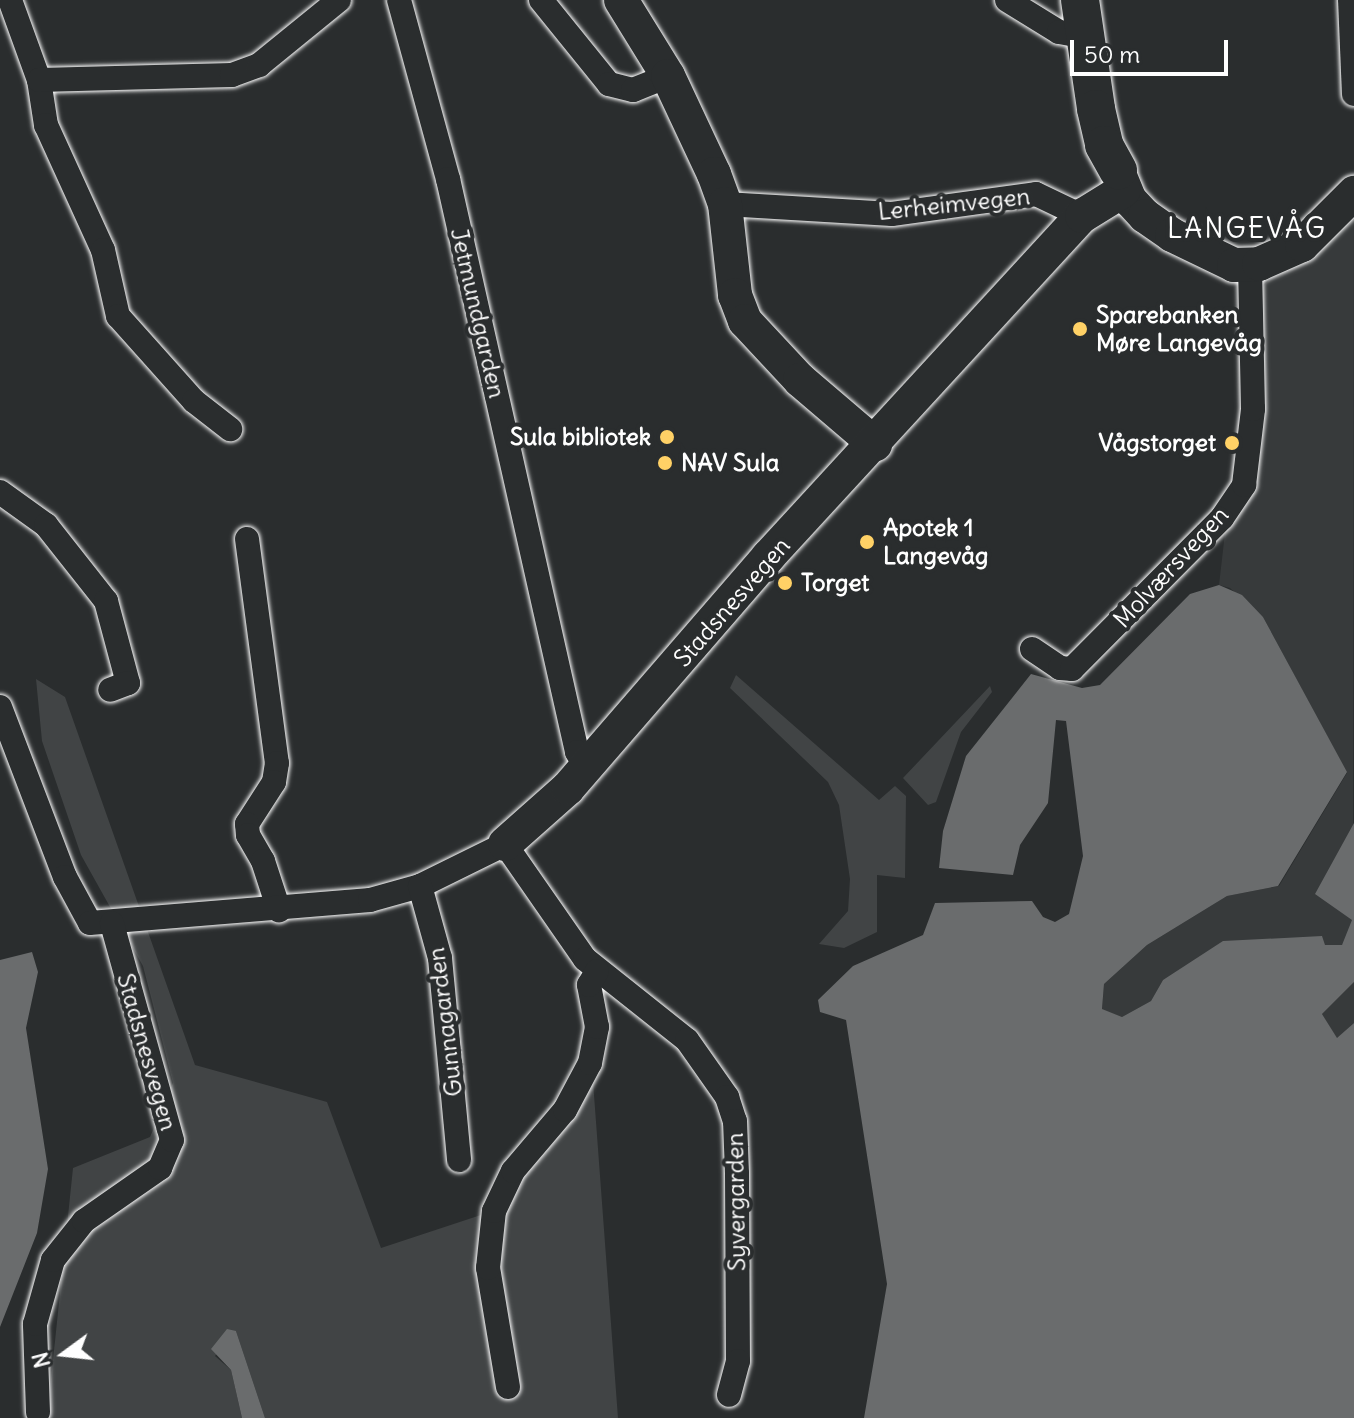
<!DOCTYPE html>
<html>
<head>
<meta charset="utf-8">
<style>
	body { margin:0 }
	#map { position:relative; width:1354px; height:1418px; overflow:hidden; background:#2a2d2e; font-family:Delius,sans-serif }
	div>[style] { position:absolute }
	.built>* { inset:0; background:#373a3b }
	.green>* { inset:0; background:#414445 }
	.water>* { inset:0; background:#6a6c6d }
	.roads { filter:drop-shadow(0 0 2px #fff) drop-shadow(0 0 2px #fff) }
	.street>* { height:24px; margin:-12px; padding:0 12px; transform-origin:12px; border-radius:12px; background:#2a2d2e }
	.secondary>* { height:34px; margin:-17px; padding:0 17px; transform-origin:17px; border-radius:17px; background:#2a2d2e }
	.primary>* { height:38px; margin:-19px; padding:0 19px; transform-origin:19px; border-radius:19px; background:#2a2d2e }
	.dots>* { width:22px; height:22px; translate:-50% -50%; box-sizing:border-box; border:4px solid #2a2d2e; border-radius:50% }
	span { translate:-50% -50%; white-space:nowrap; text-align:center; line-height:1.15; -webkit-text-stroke:8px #2a2d2e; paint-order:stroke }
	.street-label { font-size:24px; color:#fff }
	.poi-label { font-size:24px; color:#fff; font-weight:700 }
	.left { translate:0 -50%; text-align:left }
	.right { translate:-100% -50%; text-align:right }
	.quarter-label { font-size:28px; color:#fff; letter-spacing:2px }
	.north { position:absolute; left:24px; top:1314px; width:80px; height:80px; -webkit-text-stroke:6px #2a2d2e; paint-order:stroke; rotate:255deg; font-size:22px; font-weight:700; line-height:32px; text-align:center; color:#fff }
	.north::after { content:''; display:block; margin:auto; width:28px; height:36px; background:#fff; clip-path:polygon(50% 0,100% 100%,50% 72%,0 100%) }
	.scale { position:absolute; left:1070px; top:40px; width:158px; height:36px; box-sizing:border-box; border:4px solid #fff; border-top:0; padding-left:10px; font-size:24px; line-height:28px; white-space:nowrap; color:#fff; -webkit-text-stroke:6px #2a2d2e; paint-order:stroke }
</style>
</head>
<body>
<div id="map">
	<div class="built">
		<i style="clip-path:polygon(1354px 188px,1353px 929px,1342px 945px,1163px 980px,1151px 1001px,1122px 1017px,1102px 1010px,1104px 984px,1147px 945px,1227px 896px,1279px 886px,1347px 773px,1263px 617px,1230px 588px,1219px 585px,1252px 299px)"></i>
		<i style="clip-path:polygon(1354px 982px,1354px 1023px,1337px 1039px,1322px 1014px)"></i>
	</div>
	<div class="green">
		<i style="clip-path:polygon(736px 675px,879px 800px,895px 786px,906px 796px,905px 878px,877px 875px,877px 932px,844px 948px,819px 944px,848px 911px,850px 879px,839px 805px,828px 782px,730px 688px)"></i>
		<i style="clip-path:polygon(36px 679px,65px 697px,195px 1065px,327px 1102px,381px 1248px,493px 1211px,592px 1068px,618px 1418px,265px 1418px,236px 1331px,215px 1356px,231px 1370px,242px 1418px,47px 1418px,73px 1168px,150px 1137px,173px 1083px,143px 966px,81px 855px,42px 741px)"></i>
		<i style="clip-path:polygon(990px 686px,992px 692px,961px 732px,936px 802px,928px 805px,903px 778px)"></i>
	</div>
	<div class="water">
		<i style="clip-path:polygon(1219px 585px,1242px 595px,1263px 617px,1347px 772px,1278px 886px,1227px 896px,1147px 945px,1104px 984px,1102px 1009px,1122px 1017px,1151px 1001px,1163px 980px,1223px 941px,1322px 936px,1325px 945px,1342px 945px,1352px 920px,1315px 894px,1354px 823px,1354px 982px,1322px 1014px,1337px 1038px,1354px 1023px,1354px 1418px,864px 1418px,887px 1284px,846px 1020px,820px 1012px,818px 1000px,853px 966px,923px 935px,935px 903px,1032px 901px,1043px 917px,1055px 922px,1069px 914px,1083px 856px,1066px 721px,1056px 720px,1048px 803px,1020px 845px,1013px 875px,939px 868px,943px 831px,966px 756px,1031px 674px,1082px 688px,1100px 685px,1190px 594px)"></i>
		<i style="clip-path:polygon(32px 952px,38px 972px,26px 1028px,48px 1169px,37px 1233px,0 1327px,0 960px)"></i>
		<i style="clip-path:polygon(227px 1329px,236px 1331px,265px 1418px,242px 1418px,231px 1370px,211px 1349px)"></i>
	</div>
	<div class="roads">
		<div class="street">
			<i style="left:10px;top:0;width:85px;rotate:70.1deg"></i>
			<i style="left:39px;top:80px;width:46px;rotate:81.2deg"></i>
			<i style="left:46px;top:125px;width:137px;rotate:65.5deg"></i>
			<i style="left:103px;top:250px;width:68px;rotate:77.2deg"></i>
			<i style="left:118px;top:316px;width:114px;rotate:48.2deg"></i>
			<i style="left:194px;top:401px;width:46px;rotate:37.9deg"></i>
			<i style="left:399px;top:0;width:186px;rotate:74.7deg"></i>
			<i style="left:448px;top:179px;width:587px;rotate:77.31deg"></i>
			<i style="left:577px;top:752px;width:16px;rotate:60deg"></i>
			<i style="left:541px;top:0;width:108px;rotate:51deg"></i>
			<i style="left:609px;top:84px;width:25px;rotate:14deg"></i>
			<i style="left:633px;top:90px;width:38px;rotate:-22deg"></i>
			<i style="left:1007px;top:0;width:61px;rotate:31.6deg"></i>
			<i style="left:1059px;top:32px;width:28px;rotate:10deg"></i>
			<i style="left:1350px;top:0;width:94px;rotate:87.6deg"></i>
			<i style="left:39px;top:80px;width:193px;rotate:-1.5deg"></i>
			<i style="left:232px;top:75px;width:29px;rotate:-20deg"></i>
			<i style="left:259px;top:65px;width:103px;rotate:-39.1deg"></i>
			<i style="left:725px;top:204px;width:167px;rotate:3.4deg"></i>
			<i style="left:892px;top:214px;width:145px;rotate:-7.9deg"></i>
			<i style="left:1036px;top:194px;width:51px;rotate:25.6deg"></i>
			<i style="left:0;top:492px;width:57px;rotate:35.7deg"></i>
			<i style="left:46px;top:525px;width:97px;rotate:51.7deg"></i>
			<i style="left:106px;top:601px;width:85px;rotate:75deg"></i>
			<i style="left:128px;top:683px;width:19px;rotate:159deg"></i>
			<i style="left:247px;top:539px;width:226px;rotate:82.4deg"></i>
			<i style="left:277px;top:763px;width:19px;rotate:99deg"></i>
			<i style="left:274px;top:782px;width:50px;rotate:122.7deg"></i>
			<i style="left:247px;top:824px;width:11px;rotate:85deg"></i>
			<i style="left:248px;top:835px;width:30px;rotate:60deg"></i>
			<i style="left:263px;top:861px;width:52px;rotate:71.9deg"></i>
			<i style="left:1032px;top:649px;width:34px;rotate:34deg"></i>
			<i style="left:1060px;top:668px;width:12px;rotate:5deg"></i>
			<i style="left:1072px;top:669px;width:213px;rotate:-45.2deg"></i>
			<i style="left:1222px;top:518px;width:40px;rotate:-56deg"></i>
			<i style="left:1244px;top:485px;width:77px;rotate:-83.2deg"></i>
			<i style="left:1253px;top:409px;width:145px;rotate:-91.2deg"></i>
			<i style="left:0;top:707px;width:182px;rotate:69.1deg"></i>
			<i style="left:65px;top:877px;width:52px;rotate:61.5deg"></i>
			<i style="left:90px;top:923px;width:281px;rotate:-4.7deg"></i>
			<i style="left:370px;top:900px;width:52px;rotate:-15.6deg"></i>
			<i style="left:420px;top:886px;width:95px;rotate:-26.3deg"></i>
			<i style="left:505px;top:844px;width:140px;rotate:55.2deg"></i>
			<i style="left:585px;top:959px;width:130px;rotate:38.5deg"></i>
			<i style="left:687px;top:1040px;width:70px;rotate:54.9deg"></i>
			<i style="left:727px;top:1097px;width:25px;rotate:72deg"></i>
			<i style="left:735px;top:1121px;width:53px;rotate:87.8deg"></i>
			<i style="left:737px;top:1174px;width:187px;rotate:89.7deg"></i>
			<i style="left:738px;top:1361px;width:35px;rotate:105deg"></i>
			<i style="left:420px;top:886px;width:75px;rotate:74.5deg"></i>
			<i style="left:440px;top:958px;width:203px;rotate:84.6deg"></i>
			<i style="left:508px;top:1387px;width:121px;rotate:-99.5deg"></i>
			<i style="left:488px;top:1268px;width:57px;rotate:-84deg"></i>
			<i style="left:494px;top:1211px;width:44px;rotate:-64.6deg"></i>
			<i style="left:513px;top:1171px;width:80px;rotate:-49.6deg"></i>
			<i style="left:565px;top:1110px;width:53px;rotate:-62deg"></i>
			<i style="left:590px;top:1063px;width:37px;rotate:-79deg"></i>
			<i style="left:597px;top:1027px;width:43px;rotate:-100.8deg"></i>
			<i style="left:589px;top:985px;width:16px;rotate:-60deg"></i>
			<i style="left:38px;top:1412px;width:88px;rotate:-92deg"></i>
			<i style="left:35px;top:1324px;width:66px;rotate:-74.3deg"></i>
			<i style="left:53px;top:1260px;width:50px;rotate:-51.5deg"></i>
			<i style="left:84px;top:1221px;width:93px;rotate:-34.9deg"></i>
			<i style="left:160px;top:1168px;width:30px;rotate:-67deg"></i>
			<i style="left:172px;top:1140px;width:225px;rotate:-105.5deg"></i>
		</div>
		<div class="secondary">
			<i style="left:621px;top:0;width:89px;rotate:58.3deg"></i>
			<i style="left:668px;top:76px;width:108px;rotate:64.9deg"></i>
			<i style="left:714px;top:174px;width:32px;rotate:70deg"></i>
			<i style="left:725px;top:204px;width:92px;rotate:83.7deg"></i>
			<i style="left:735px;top:295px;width:28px;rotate:69deg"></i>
			<i style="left:745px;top:321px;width:81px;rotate:47deg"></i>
			<i style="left:800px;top:380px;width:99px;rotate:40.5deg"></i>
			<i style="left:1118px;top:171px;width:31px;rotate:68deg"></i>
			<i style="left:1130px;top:200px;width:22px;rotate:47deg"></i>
			<i style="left:1145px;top:216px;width:33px;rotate:35deg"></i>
			<i style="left:1172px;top:235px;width:69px;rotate:25.8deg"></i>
			<i style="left:1234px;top:265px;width:25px;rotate:-2deg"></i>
			<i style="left:1259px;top:264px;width:47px;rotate:-23.8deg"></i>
			<i style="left:1302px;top:245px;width:74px;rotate:-45deg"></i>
			<i style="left:505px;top:844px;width:84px;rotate:-41.6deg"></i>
			<i style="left:568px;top:788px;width:306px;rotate:-49.1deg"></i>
			<i style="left:768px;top:557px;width:464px;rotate:-47.4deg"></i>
			<i style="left:1082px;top:216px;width:49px;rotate:-31.8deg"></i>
		</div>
		<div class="primary">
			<i style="left:1080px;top:0;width:110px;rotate:81.6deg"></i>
			<i style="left:1096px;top:109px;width:37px;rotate:77deg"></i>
			<i style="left:1104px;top:145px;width:29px;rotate:61deg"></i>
		</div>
	</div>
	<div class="dots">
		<i style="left:1080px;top:329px;background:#ffd166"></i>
		<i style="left:667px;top:437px;background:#ffd166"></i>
		<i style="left:1232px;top:443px;background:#ffd166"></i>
		<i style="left:665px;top:463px;background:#ffd166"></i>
		<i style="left:867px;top:542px;background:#ffd166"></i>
		<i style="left:785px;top:583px;background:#ffd166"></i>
	</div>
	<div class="street-label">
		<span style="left:954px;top:204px;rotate:-6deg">Lerheimvegen</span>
		<span style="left:478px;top:313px;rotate:77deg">Jetmundgarden</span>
		<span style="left:1171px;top:567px;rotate:-47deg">Molværsvegen</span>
		<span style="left:732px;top:602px;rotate:-49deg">Stadsnesvegen</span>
		<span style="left:445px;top:1022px;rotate:-97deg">Gunnagarden</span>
		<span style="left:147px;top:1052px;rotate:74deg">Stadsnesvegen</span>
		<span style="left:736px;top:1202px;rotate:-91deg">Syvergarden</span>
	</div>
	<div class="poi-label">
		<span class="left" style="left:1096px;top:329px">Sparebanken<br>Møre Langevåg</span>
		<span class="right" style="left:651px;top:437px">Sula bibliotek</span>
		<span class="right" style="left:1216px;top:443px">Vågstorget</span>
		<span class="left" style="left:681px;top:463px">NAV Sula</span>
		<span class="left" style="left:883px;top:542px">Apotek 1<br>Langevåg</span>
		<span class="left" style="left:801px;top:583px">Torget</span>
	</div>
	<div class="quarter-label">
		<span style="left:1247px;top:228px">LANGEVÅG</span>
	</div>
	<div class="north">N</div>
	<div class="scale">50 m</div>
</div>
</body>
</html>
